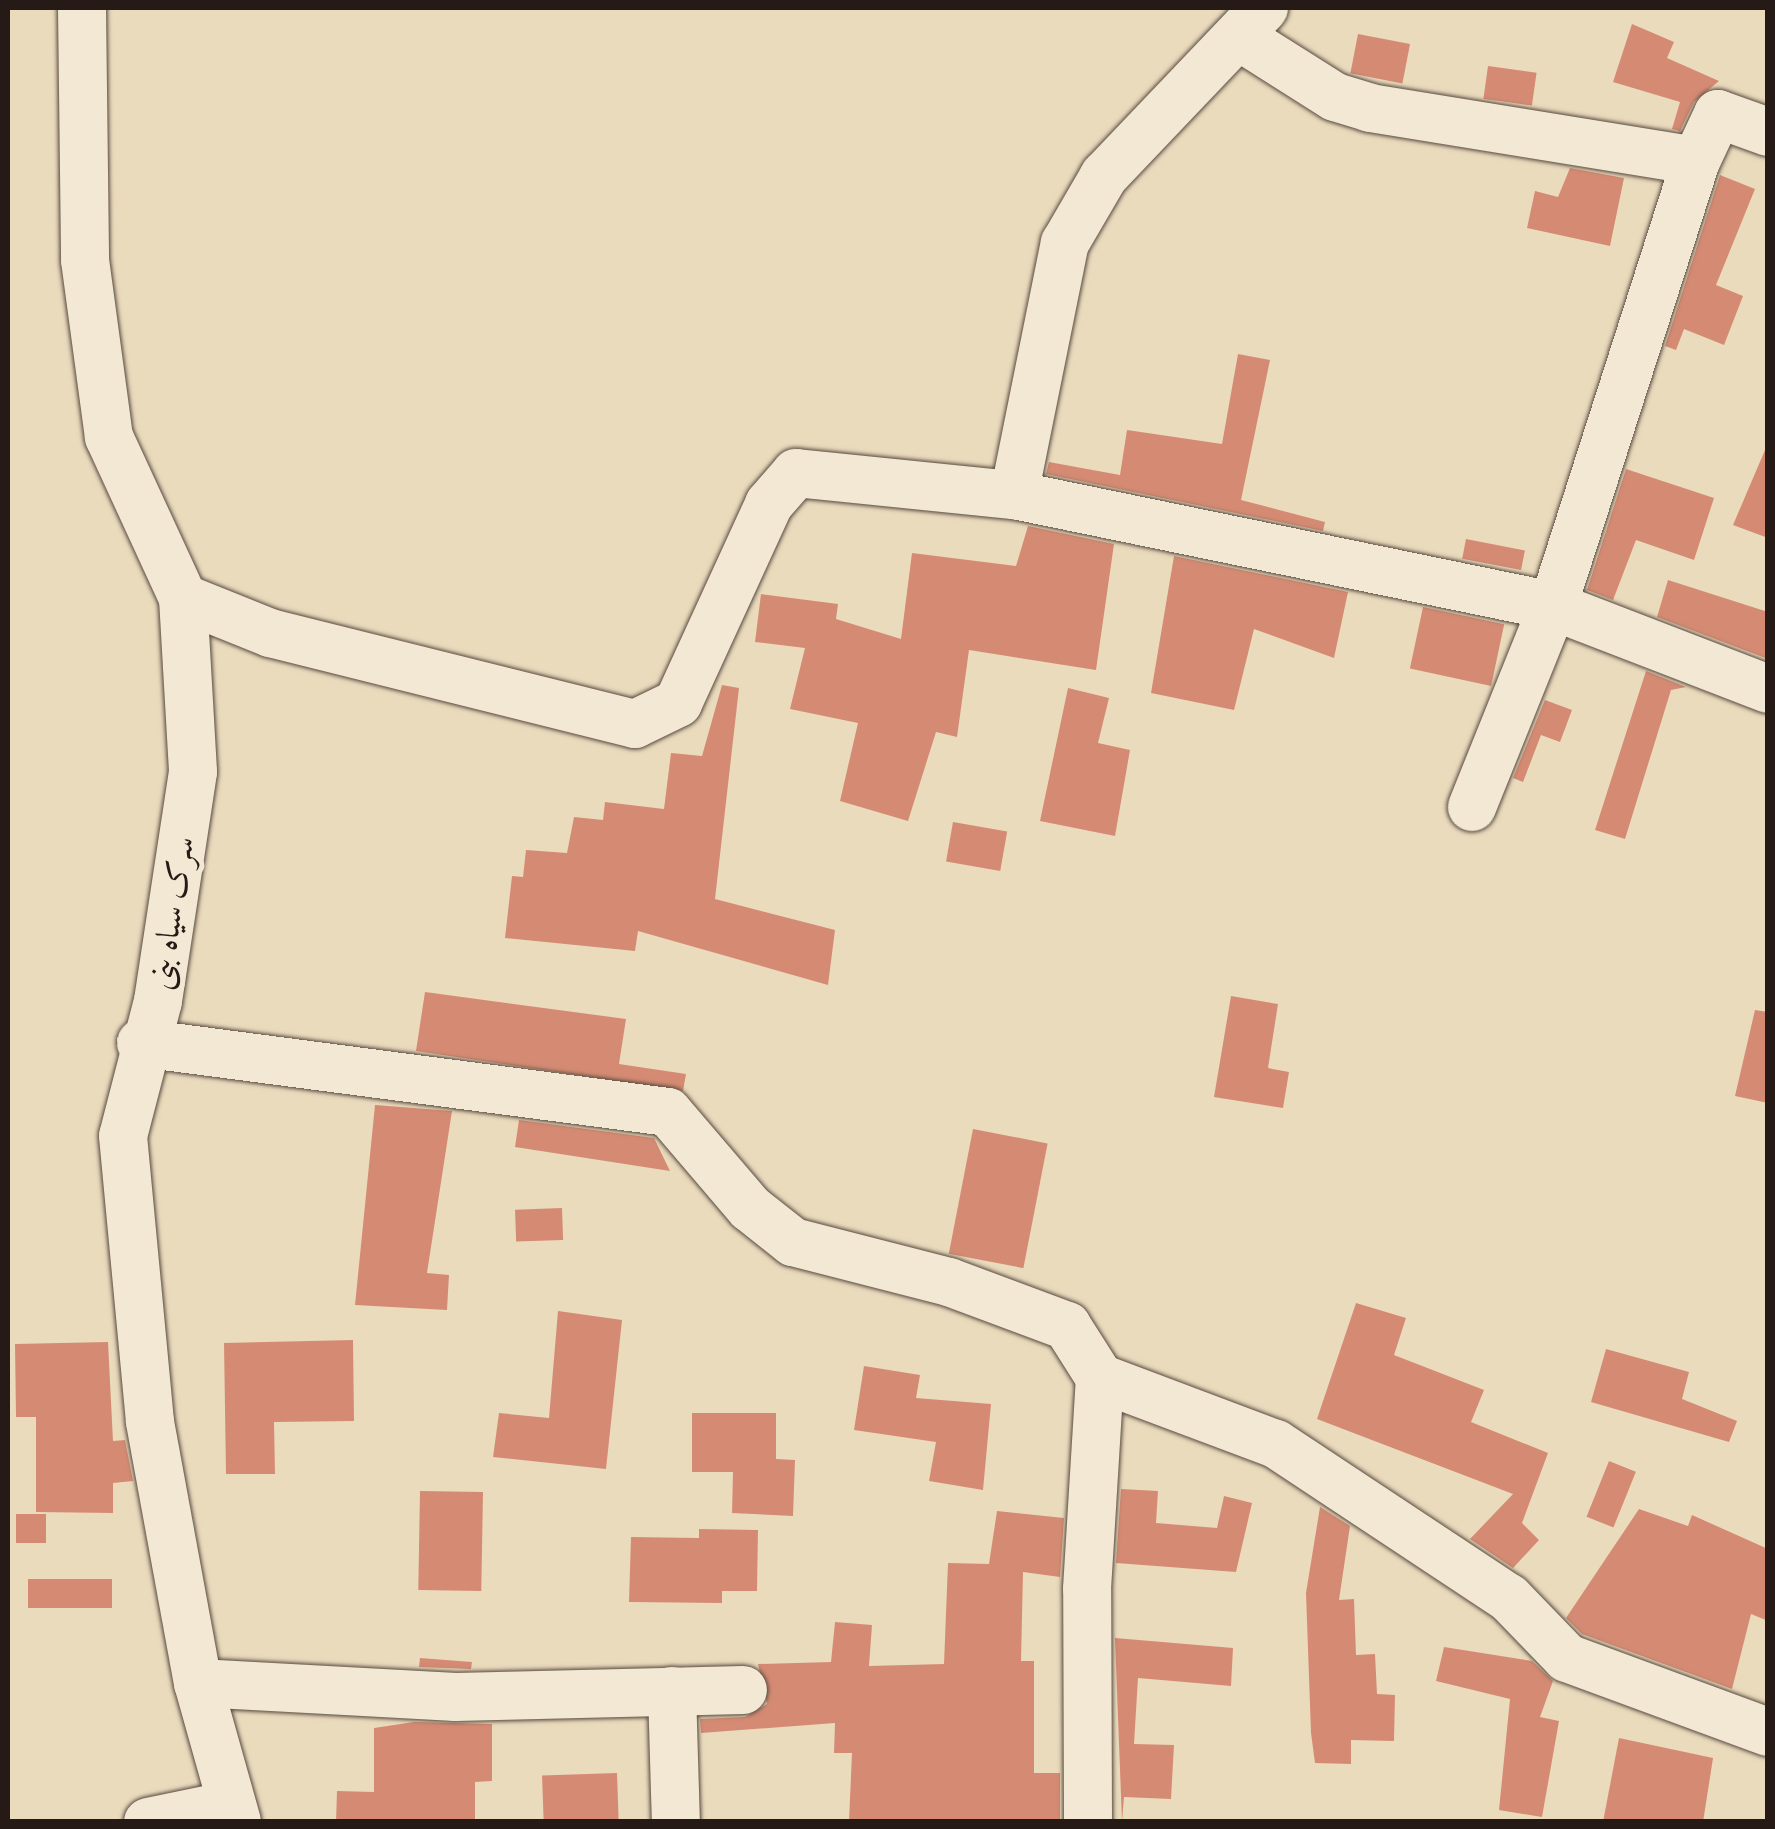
<!DOCTYPE html>
<html>
<head>
<meta charset="utf-8">
<style>
	body { margin:0 }
	#map { position:relative; width:1775px; height:1829px; overflow:hidden; background:#ebdbbd; font-family:"Gentium Book Plus",Amiri,serif }
	div>[style] { position:absolute }
	.building>* { inset:0; background:#d58b73; transform-origin:0 0 }
	.roads { filter:drop-shadow(0 0 2px #574a40) drop-shadow(0 0 2px #574a40) }
	.minor>* { height:48px; margin:-24px; padding:0 24px; transform-origin:24px; border-radius:24px; background:#f2e8d4 }
	span { translate:-50% -50%; white-space:nowrap; text-align:center; line-height:1.15; -webkit-text-stroke:10px #f2e8d4; paint-order:stroke }
	.street-label { font-size:32px; color:#261a16 }
	.frame { position:absolute; inset:0; border:10px solid #261a16; pointer-events:none }
</style>
</head>
<body>
<div id="map">
	<div class="building">
		<i style="clip-path:polygon(1632px 24px,1674px 42px,1667px 58px,1719px 81px,1694px 102px,1680px 131px,1672px 129px,1680px 102px,1613px 82px)"></i>
		<i style="left:1358px;top:34px;width:53px;height:40px;rotate:11deg"></i>
		<i style="left:1488px;top:66px;width:49px;height:33px;rotate:8deg"></i>
		<i style="clip-path:polygon(1570px 168px,1624px 178px,1610px 246px,1527px 228px,1535px 191px,1558px 197px)"></i>
		<i style="clip-path:polygon(1720px 175px,1755px 189px,1716px 285px,1743px 296px,1724px 345px,1684px 329px,1676px 350px,1665px 346px)"></i>
		<i style="clip-path:polygon(1238px 354px,1270px 360px,1241px 500px,1325px 522px,1323px 531px,1046px 474px,1049px 462px,1120px 475px,1127px 430px,1222px 444px)"></i>
		<i style="clip-path:polygon(1768px 443px,1768px 538px,1733px 525px)"></i>
		<i style="clip-path:polygon(1626px 469px,1714px 498px,1694px 560px,1636px 540px,1613px 600px,1587px 590px)"></i>
		<i style="clip-path:polygon(1028px 526px,1114px 544px,1096px 670px,969px 650px,957px 737px,936px 732px,908px 821px,840px 801px,858px 723px,790px 709px,805px 648px,755px 642px,761px 594px,838px 604px,836px 619px,901px 639px,912px 553px,1016px 566px)"></i>
		<i style="left:1466px;top:539px;width:60px;height:20px;rotate:11deg"></i>
		<i style="clip-path:polygon(1174px 556px,1348px 592px,1334px 658px,1254px 629px,1234px 710px,1151px 693px)"></i>
		<i style="clip-path:polygon(1668px 580px,1768px 612px,1768px 659px,1657px 617px)"></i>
		<i style="left:1423px;top:607px;width:83px;height:63px;rotate:12deg"></i>
		<i style="clip-path:polygon(1646px 671px,1686px 687px,1671px 690px,1625px 839px,1595px 830px)"></i>
		<i style="clip-path:polygon(722px 685px,739px 688px,715px 899px,835px 930px,828px 985px,638px 931px,635px 951px,505px 938px,512px 876px,523px 877px,526px 850px,567px 853px,574px 817px,603px 820px,605px 802px,664px 809px,671px 753px,702px 756px)"></i>
		<i style="clip-path:polygon(1068px 688px,1109px 698px,1098px 743px,1130px 750px,1115px 836px,1040px 821px)"></i>
		<i style="clip-path:polygon(1545px 700px,1572px 710px,1560px 742px,1541px 735px,1523px 782px,1513px 778px)"></i>
		<i style="left:953px;top:822px;width:55px;height:40px;rotate:10deg"></i>
		<i style="clip-path:polygon(425px 992px,626px 1019px,619px 1064px,686px 1074px,683px 1091px,416px 1051px)"></i>
		<i style="clip-path:polygon(1231px 996px,1278px 1004px,1268px 1068px,1289px 1072px,1283px 1108px,1214px 1097px)"></i>
		<i style="clip-path:polygon(1755px 1010px,1768px 1012px,1768px 1103px,1735px 1096px)"></i>
		<i style="clip-path:polygon(375px 1105px,452px 1111px,427px 1273px,449px 1275px,447px 1310px,355px 1305px)"></i>
		<i style="clip-path:polygon(519px 1120px,654px 1138px,670px 1171px,515px 1147px)"></i>
		<i style="left:973px;top:1129px;width:76px;height:127px;rotate:11deg"></i>
		<i style="left:562px;top:1208px;width:32px;height:47px;rotate:88deg"></i>
		<i style="clip-path:polygon(1356px 1303px,1406px 1318px,1394px 1355px,1484px 1390px,1471px 1422px,1548px 1453px,1522px 1523px,1539px 1540px,1513px 1568px,1470px 1539px,1513px 1494px,1317px 1419px)"></i>
		<i style="clip-path:polygon(558px 1311px,622px 1320px,606px 1469px,493px 1457px,499px 1413px,549px 1418px)"></i>
		<i style="clip-path:polygon(353px 1340px,354px 1421px,274px 1422px,275px 1474px,226px 1474px,224px 1343px)"></i>
		<i style="clip-path:polygon(108px 1342px,113px 1441px,125px 1440px,133px 1481px,113px 1483px,113px 1513px,36px 1512px,36px 1417px,16px 1417px,15px 1344px)"></i>
		<i style="clip-path:polygon(1606px 1349px,1689px 1372px,1682px 1399px,1737px 1421px,1729px 1442px,1591px 1402px)"></i>
		<i style="clip-path:polygon(864px 1366px,920px 1375px,916px 1398px,991px 1404px,983px 1490px,929px 1481px,936px 1442px,854px 1430px)"></i>
		<i style="clip-path:polygon(692px 1413px,776px 1413px,776px 1459px,795px 1460px,793px 1516px,732px 1513px,733px 1472px,692px 1472px)"></i>
		<i style="left:1609px;top:1461px;width:29px;height:60px;rotate:22deg"></i>
		<i style="clip-path:polygon(1121px 1489px,1158px 1491px,1156px 1523px,1217px 1528px,1224px 1496px,1252px 1503px,1236px 1572px,1116px 1563px)"></i>
		<i style="left:420px;top:1491px;width:63px;height:99px;rotate:1deg"></i>
		<i style="clip-path:polygon(1320px 1507px,1350px 1526px,1339px 1600px,1354px 1599px,1356px 1655px,1375px 1654px,1377px 1694px,1395px 1695px,1394px 1741px,1351px 1740px,1351px 1764px,1315px 1763px,1311px 1733px,1306px 1593px)"></i>
		<i style="clip-path:polygon(1639px 1509px,1688px 1526px,1692px 1515px,1768px 1549px,1768px 1621px,1751px 1614px,1732px 1689px,1582px 1634px,1566px 1618px)"></i>
		<i style="clip-path:polygon(997px 1511px,1064px 1518px,1060px 1577px,1023px 1572px,1021px 1661px,1034px 1661px,1034px 1773px,1060px 1773px,1060px 1822px,849px 1822px,852px 1753px,834px 1753px,835px 1723px,701px 1733px,700px 1719px,745px 1717px,767px 1704px,758px 1664px,831px 1662px,835px 1622px,872px 1625px,869px 1666px,944px 1664px,948px 1563px,989px 1564px)"></i>
		<i style="left:16px;top:1514px;width:30px;height:29px"></i>
		<i style="clip-path:polygon(699px 1529px,758px 1530px,757px 1591px,722px 1591px,722px 1603px,629px 1602px,631px 1537px,699px 1538px)"></i>
		<i style="left:112px;top:1579px;width:29px;height:84px;rotate:90deg"></i>
		<i style="clip-path:polygon(1115px 1638px,1233px 1648px,1231px 1686px,1138px 1678px,1134px 1744px,1174px 1745px,1171px 1799px,1124px 1797px,1122px 1822px)"></i>
		<i style="clip-path:polygon(1444px 1647px,1532px 1661px,1553px 1681px,1540px 1717px,1559px 1721px,1542px 1817px,1499px 1810px,1510px 1699px,1436px 1681px)"></i>
		<i style="clip-path:polygon(420px 1658px,472px 1662px,471px 1669px,419px 1667px)"></i>
		<i style="clip-path:polygon(414px 1722px,492px 1724px,492px 1781px,475px 1782px,475px 1822px,336px 1822px,337px 1791px,374px 1792px,374px 1728px)"></i>
		<i style="clip-path:polygon(1619px 1738px,1713px 1758px,1703px 1822px,1603px 1822px)"></i>
		<i style="left:617px;top:1773px;width:49px;height:75px;rotate:88deg"></i>
	</div>
	<div class="roads">
		<div class="minor">
			<i style="left:82px;top:8px;width:252px;rotate:89.3deg"></i>
			<i style="left:85px;top:260px;width:179px;rotate:82.3deg"></i>
			<i style="left:109px;top:437px;width:177px;rotate:65.3deg"></i>
			<i style="left:183px;top:598px;width:174px;rotate:86.7deg"></i>
			<i style="left:193px;top:772px;width:232px;rotate:98.7deg"></i>
			<i style="left:158px;top:1001px;width:139px;rotate:104.5deg"></i>
			<i style="left:123px;top:1136px;width:287px;rotate:84.6deg"></i>
			<i style="left:150px;top:1422px;width:265px;rotate:79.6deg"></i>
			<i style="left:198px;top:1683px;width:144px;rotate:74.3deg"></i>
			<i style="left:1240px;top:37px;width:112px;rotate:32.3deg"></i>
			<i style="left:1335px;top:97px;width:37px;rotate:17deg"></i>
			<i style="left:1370px;top:108px;width:330px;rotate:9.2deg"></i>
			<i style="left:1014px;top:495px;width:550px;rotate:11.64deg"></i>
			<i style="left:1553px;top:606px;width:230px;rotate:21.1deg"></i>
			<i style="left:183px;top:598px;width:94px;rotate:21.9deg"></i>
			<i style="left:270px;top:633px;width:376px;rotate:14deg"></i>
			<i style="left:635px;top:724px;width:48px;rotate:-26deg"></i>
			<i style="left:678px;top:703px;width:219px;rotate:-65.4deg"></i>
			<i style="left:769px;top:504px;width:41px;rotate:-48.9deg"></i>
			<i style="left:796px;top:473px;width:219px;rotate:5.8deg"></i>
			<i style="left:1014px;top:495px;width:257px;rotate:-78.6deg"></i>
			<i style="left:1065px;top:243px;width:78px;rotate:-59.8deg"></i>
			<i style="left:1104px;top:176px;width:232px;rotate:-46.4deg"></i>
			<i style="left:1472px;top:807px;width:217px;rotate:-68.1deg"></i>
			<i style="left:1553px;top:606px;width:467px;rotate:-72.2deg"></i>
			<i style="left:1696px;top:161px;width:52px;rotate:-64.9deg"></i>
			<i style="left:1718px;top:114px;width:53px;rotate:19.8deg"></i>
			<i style="left:141px;top:1043px;width:531px;rotate:7.46deg"></i>
			<i style="left:668px;top:1112px;width:126px;rotate:49.5deg"></i>
			<i style="left:750px;top:1208px;width:55px;rotate:38.3deg"></i>
			<i style="left:793px;top:1242px;width:161px;rotate:14.4deg"></i>
			<i style="left:949px;top:1282px;width:126px;rotate:20.4deg"></i>
			<i style="left:1067px;top:1326px;width:62px;rotate:57.6deg"></i>
			<i style="left:1100px;top:1378px;width:188px;rotate:20.6deg"></i>
			<i style="left:1276px;top:1444px;width:279px;rotate:33.5deg"></i>
			<i style="left:1509px;top:1598px;width:83px;rotate:46deg"></i>
			<i style="left:1567px;top:1658px;width:214px;rotate:20.2deg"></i>
			<i style="left:198px;top:1683px;width:258px;rotate:3.1deg"></i>
			<i style="left:456px;top:1697px;width:287px;rotate:-1.4deg"></i>
			<i style="left:672px;top:1691px;width:131px;rotate:88.3deg"></i>
			<i style="left:148px;top:1822px;width:84px;rotate:-11.7deg"></i>
			<i style="left:1088px;top:1822px;width:233px;rotate:-90.2deg"></i>
			<i style="left:1087px;top:1589px;width:211px;rotate:-86.5deg"></i>
		</div>
	</div>
	<div class="street-label">
		<span style="left:171px;top:913px;rotate:-81deg">سرک سیاه بنی</span>
	</div>
	<div class="frame"></div>
</div>
</body>
</html>
